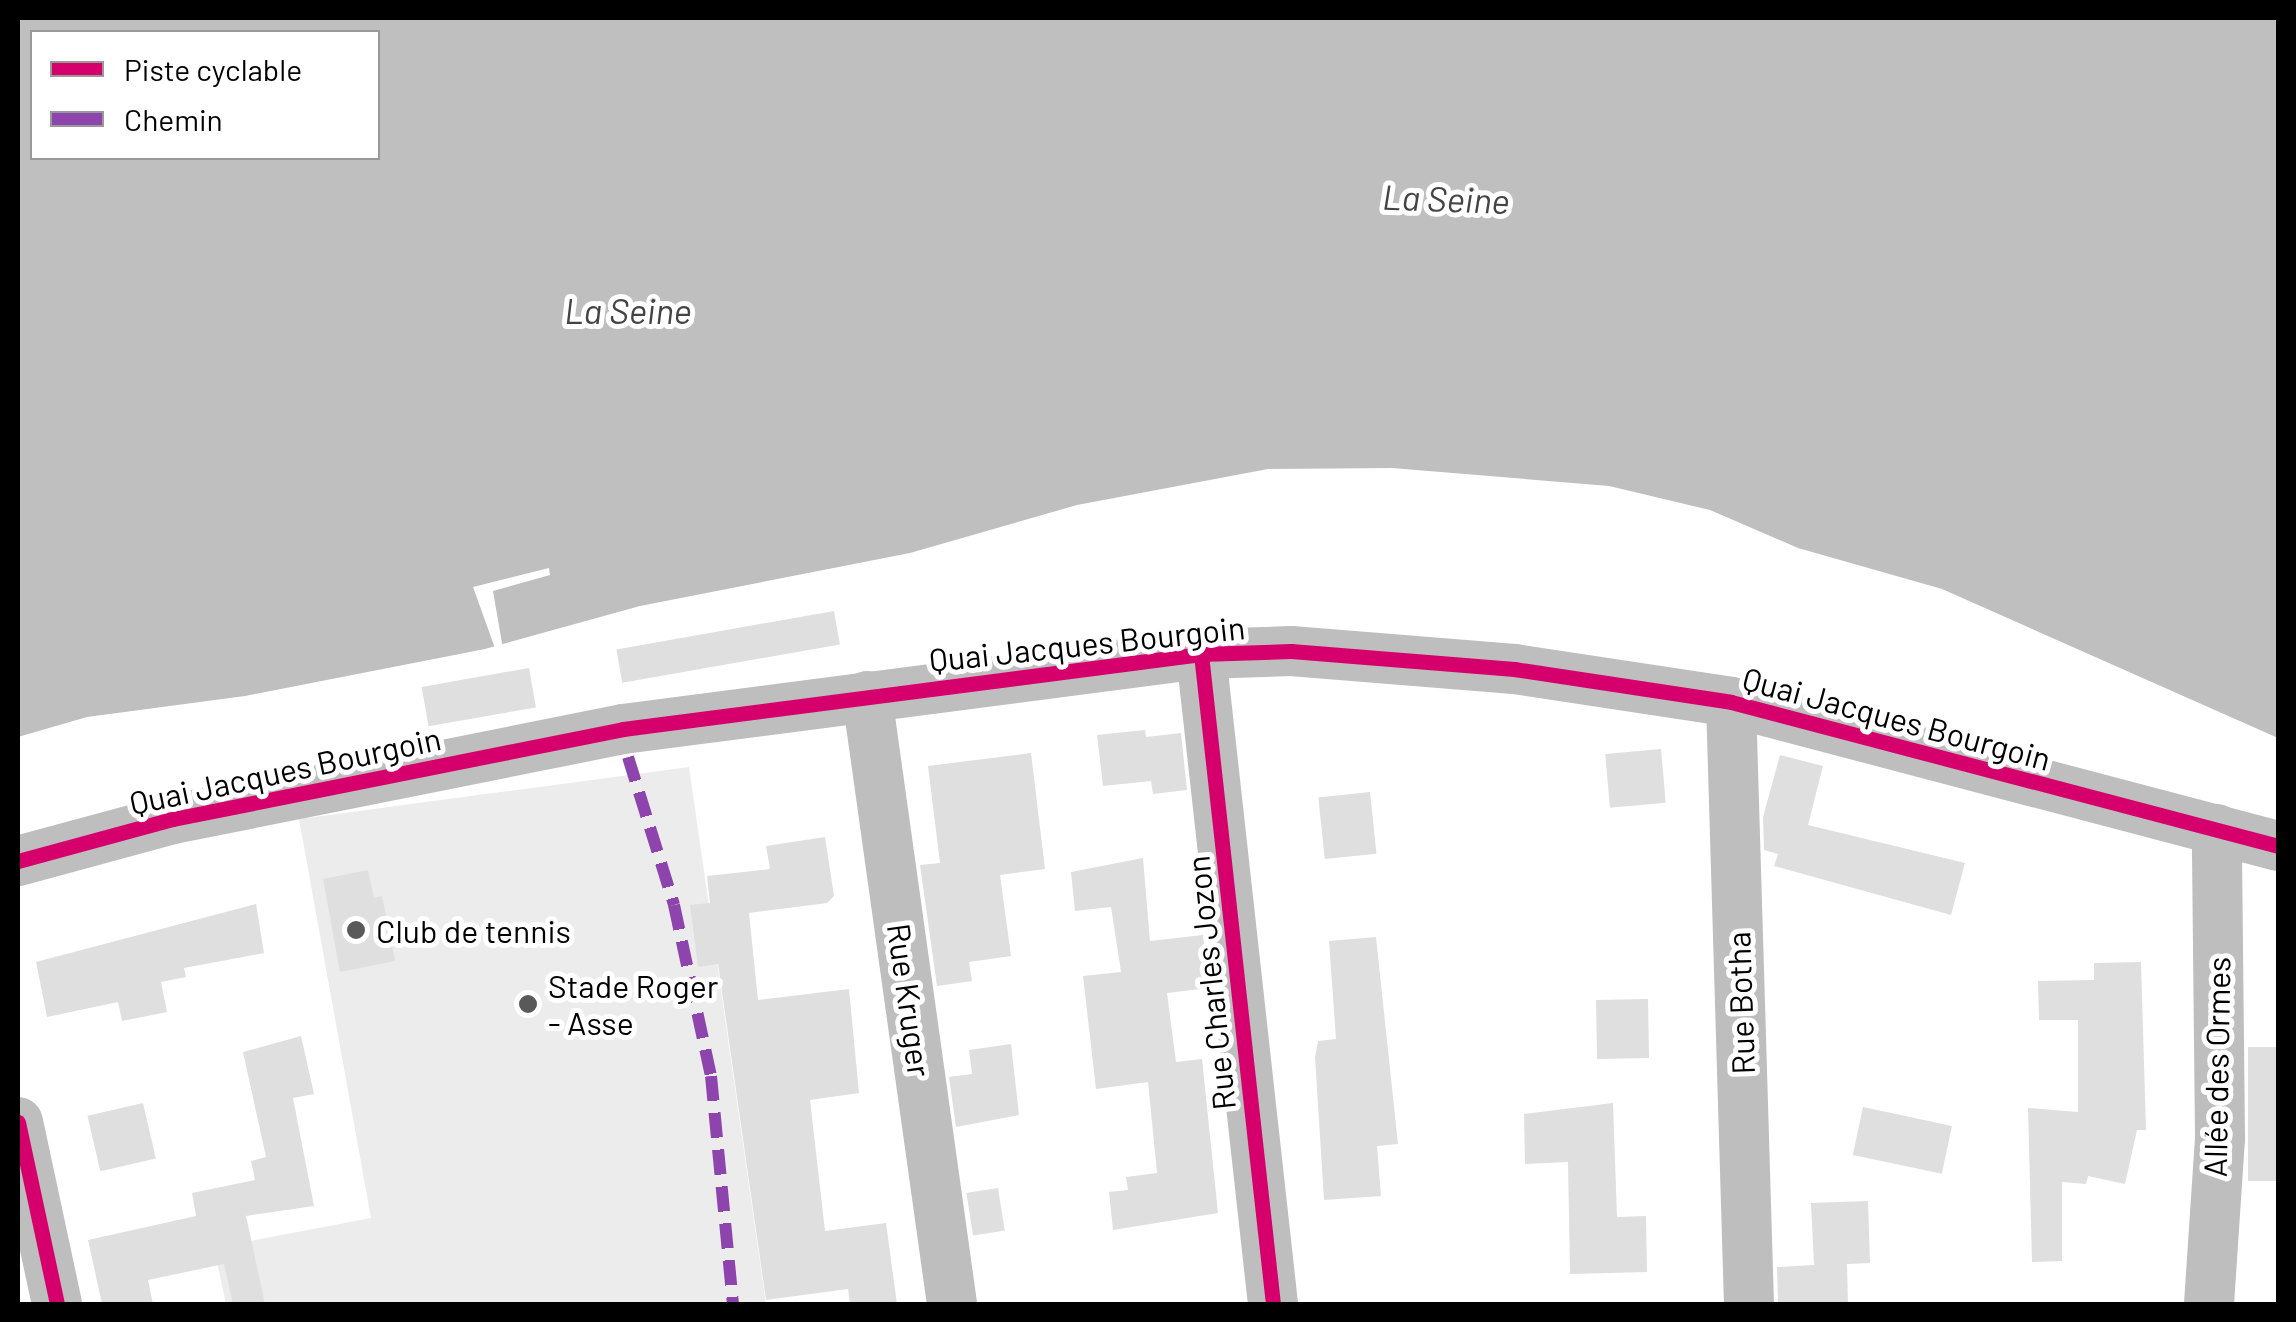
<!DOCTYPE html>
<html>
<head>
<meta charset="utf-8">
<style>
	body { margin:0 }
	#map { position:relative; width:2296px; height:1322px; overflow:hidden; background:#fff; font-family:Barlow,sans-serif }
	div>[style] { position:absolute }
	.green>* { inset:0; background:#ececec }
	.water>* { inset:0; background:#bfbfbf }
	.pier>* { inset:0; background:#fff }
	.building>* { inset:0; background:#dfdfdf; transform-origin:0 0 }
	.minor>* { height:50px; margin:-25px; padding:0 25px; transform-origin:25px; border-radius:25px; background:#bebebe }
	.quiet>* { height:12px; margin-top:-6px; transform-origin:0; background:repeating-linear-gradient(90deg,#8e44ad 0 25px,transparent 0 37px) }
	.cycleway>* { height:15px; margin:-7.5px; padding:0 7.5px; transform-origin:7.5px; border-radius:7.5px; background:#d6006c }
	.dots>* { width:28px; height:28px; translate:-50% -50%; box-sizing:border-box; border:5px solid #fff; border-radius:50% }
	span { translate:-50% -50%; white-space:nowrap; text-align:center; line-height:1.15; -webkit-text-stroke:10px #fff; paint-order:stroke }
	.street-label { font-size:32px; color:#000 }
	.poi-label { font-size:32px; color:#000 }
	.left { translate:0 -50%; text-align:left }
	.water-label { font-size:35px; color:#444; font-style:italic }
	.frame { position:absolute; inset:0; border:20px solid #000; pointer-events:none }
	.legend { position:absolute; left:30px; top:30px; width:350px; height:130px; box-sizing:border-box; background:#fff; border:2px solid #999; margin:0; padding:12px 18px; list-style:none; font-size:30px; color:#000 }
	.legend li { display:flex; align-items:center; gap:20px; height:50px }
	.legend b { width:50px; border:2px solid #999 }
</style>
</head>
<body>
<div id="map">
	<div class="green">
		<i style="clip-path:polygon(689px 767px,766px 1304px,226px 1304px,214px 1248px,371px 1218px,299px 819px)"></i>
	</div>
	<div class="water">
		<i style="clip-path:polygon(evenodd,18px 18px,2278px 18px,2278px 738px,1942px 589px,1798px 548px,1710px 510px,1609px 486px,1392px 468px,1268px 469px,1077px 505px,910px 553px,640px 606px,485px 649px,245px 696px,87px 717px,18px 737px,18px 18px,32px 32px,378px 32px,378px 158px,32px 158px,32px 32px)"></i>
	</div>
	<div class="pier">
		<i style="clip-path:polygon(549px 568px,550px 575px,493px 591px,503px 649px,496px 651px,473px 587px)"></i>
	</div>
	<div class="building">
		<i style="left:834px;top:611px;width:34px;height:221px;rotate:80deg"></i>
		<i style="left:529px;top:668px;width:40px;height:109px;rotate:80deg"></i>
		<i style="clip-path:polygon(1145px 730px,1146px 737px,1181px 733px,1187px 790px,1153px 794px,1151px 781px,1103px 786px,1097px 735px)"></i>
		<i style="left:1661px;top:749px;width:54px;height:56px;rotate:85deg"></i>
		<i style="clip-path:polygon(1031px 753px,1045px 869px,1000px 875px,1011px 956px,969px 962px,972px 981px,937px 986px,920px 865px,940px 863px,928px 766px)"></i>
		<i style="clip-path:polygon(1780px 755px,1823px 766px,1808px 825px,1965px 863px,1951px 915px,1774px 866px,1778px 854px,1764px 850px,1763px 817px)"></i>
		<i style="left:1370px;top:792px;width:62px;height:52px;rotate:84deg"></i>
		<i style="clip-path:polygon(825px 837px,834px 896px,827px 903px,749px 913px,758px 1000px,849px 989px,859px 1093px,810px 1100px,825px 1231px,886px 1223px,897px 1304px,850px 1304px,848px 1289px,766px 1300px,718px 964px,698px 967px,690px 905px,710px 903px,707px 876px,770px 869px,766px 846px)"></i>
		<i style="clip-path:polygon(1143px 858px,1150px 941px,1203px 935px,1209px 988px,1167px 993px,1176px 1062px,1202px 1059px,1218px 1213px,1113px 1230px,1109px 1192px,1128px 1190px,1126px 1177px,1157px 1173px,1148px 1082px,1096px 1089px,1083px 976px,1121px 972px,1111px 907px,1075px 911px,1071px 872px)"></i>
		<i style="clip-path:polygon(368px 870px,374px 898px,382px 896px,395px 961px,340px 972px,323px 879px)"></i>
		<i style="clip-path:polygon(256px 904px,264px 953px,184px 968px,186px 977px,161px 982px,167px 1012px,122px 1021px,118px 1002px,47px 1017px,36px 962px)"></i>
		<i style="clip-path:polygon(1376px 937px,1398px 1144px,1377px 1146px,1381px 1196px,1324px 1200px,1315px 1057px,1318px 1041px,1336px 1039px,1329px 941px)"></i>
		<i style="clip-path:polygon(2141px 962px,2146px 1130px,2137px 1130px,2125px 1184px,2088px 1176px,2086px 1184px,2062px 1182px,2062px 1261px,2032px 1262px,2028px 1108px,2078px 1112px,2078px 1020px,2039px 1020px,2038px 981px,2094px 980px,2094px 963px)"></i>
		<i style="left:1648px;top:999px;width:59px;height:52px;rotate:89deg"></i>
		<i style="clip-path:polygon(301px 1036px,314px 1094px,293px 1098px,314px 1206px,246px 1216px,265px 1304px,233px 1304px,224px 1264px,148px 1280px,153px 1304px,102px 1304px,88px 1240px,196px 1216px,192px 1193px,255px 1180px,251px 1161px,266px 1157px,243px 1052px)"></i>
		<i style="clip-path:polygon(1011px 1044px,1019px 1115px,956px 1127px,949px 1077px,972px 1074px,969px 1050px)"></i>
		<i style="left:2248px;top:1047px;width:30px;height:134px"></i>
		<i style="left:143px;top:1103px;width:57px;height:57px;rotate:77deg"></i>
		<i style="clip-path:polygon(1613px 1103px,1617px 1217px,1646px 1216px,1647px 1272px,1570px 1274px,1568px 1162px,1525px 1164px,1524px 1114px)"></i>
		<i style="left:1863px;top:1107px;width:91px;height:49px;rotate:12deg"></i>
		<i style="left:998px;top:1188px;width:43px;height:32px;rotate:81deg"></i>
		<i style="clip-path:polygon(1868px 1201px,1870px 1263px,1847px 1264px,1848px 1304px,1778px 1304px,1777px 1267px,1814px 1265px,1811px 1203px)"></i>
	</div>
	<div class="minor">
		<i style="left:1201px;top:654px;width:654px;rotate:83.68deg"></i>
		<i style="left:867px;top:696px;width:614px;rotate:82.04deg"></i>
		<i style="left:1731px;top:702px;width:602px;rotate:88.29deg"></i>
		<i style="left:18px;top:861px;width:161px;rotate:-15.2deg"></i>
		<i style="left:173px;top:819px;width:459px;rotate:-11.3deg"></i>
		<i style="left:623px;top:729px;width:583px;rotate:-7.39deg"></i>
		<i style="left:1201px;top:654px;width:90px;rotate:-1.9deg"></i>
		<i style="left:1291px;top:651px;width:224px;rotate:4.6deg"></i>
		<i style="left:1514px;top:669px;width:219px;rotate:8.6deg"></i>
		<i style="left:1731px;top:702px;width:566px;rotate:14.75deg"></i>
		<i style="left:18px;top:1122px;width:186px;rotate:77.9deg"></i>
		<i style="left:2209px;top:1304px;width:166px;rotate:-86.2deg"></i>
		<i style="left:2220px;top:1138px;width:309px;rotate:-90.6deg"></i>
	</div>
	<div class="quiet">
		<i style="left:628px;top:757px;width:155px;rotate:72.7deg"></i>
		<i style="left:674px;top:905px;width:175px;rotate:77.8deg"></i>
		<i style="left:711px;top:1076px;width:229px;rotate:84.5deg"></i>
	</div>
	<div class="cycleway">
		<i style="left:1201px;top:654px;width:654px;rotate:83.68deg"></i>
		<i style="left:18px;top:861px;width:161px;rotate:-15.2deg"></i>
		<i style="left:173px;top:819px;width:459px;rotate:-11.3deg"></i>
		<i style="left:623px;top:729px;width:583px;rotate:-7.39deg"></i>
		<i style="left:1201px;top:654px;width:90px;rotate:-1.9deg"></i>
		<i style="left:1291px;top:651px;width:224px;rotate:4.6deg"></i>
		<i style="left:1514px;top:669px;width:219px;rotate:8.6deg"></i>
		<i style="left:1731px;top:702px;width:566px;rotate:14.75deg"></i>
		<i style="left:18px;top:1122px;width:186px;rotate:77.9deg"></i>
	</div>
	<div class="dots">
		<i style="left:356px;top:930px;background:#595959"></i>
		<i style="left:528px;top:1004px;background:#595959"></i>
	</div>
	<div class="street-label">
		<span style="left:1087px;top:643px;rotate:-6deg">Quai Jacques Bourgoin</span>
		<span style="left:1897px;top:718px;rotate:15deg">Quai Jacques Bourgoin</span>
		<span style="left:285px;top:770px;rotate:-12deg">Quai Jacques Bourgoin</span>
		<span style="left:1210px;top:983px;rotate:-96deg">Rue Charles Jozon</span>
		<span style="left:910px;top:1000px;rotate:82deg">Rue Kruger</span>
		<span style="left:1740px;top:1003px;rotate:-92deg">Rue Botha</span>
		<span style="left:2216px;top:1067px;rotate:-89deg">Allée des Ormes</span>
	</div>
	<div class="poi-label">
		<span class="left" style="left:376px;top:930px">Club de tennis</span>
		<span class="left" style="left:548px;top:1004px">Stade Roger<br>- Asse</span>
	</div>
	<div class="water-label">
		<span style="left:1446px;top:198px;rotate:2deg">La Seine</span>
		<span style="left:628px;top:310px">La Seine</span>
	</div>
	<div class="frame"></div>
	<ul class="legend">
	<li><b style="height:12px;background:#d6006c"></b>Piste cyclable</li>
	<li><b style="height:12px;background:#8e44ad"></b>Chemin</li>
	</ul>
</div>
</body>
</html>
